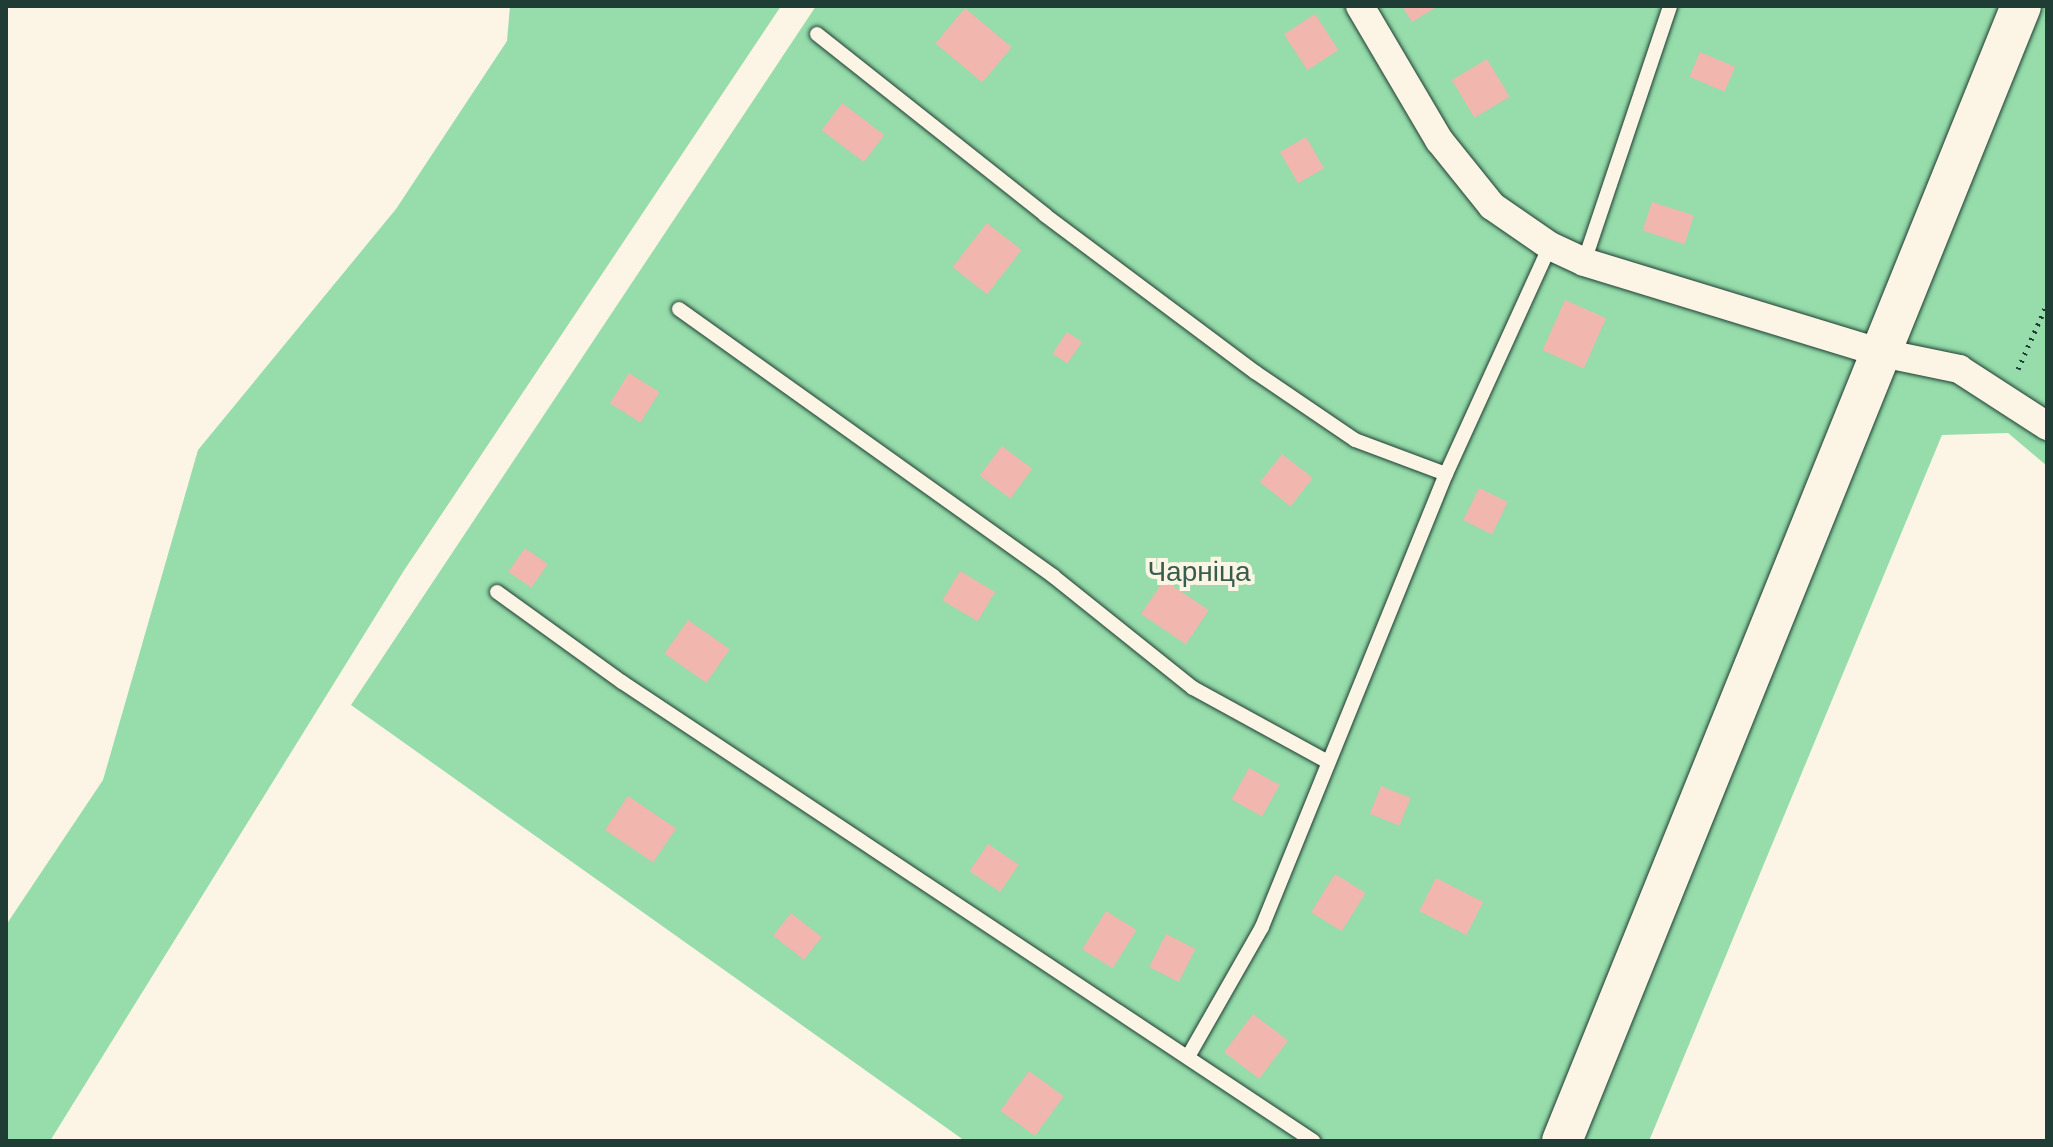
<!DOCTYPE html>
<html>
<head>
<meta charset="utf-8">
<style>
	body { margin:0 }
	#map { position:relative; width:2053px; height:1147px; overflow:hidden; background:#fcf5e5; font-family:Kalam,sans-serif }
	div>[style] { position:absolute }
	.green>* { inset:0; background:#96ddab }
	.building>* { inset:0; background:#f1b6ae; transform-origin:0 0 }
	.path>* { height:5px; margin-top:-2.5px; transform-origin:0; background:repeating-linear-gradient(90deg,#1f3d34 0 2px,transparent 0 8px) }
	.roads { filter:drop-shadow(0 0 2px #1f3d34) drop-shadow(0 0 2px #1f3d34) }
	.lane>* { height:14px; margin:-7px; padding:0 7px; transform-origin:7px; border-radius:7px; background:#fcf5e5 }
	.street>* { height:28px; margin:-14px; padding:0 14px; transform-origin:14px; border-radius:14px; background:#fcf5e5 }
	.secondary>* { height:40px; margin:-20px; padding:0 20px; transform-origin:20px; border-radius:20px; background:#fcf5e5 }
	span { translate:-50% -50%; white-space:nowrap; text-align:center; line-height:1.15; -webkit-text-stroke:8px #fcf5e5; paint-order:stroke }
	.park-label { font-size:28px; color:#375d4c }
	.frame { position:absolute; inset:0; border:8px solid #1f3d34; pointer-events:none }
</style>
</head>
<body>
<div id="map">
	<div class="green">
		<i style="clip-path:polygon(510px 6px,781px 6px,403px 572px,50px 1141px,6px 1141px,6px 925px,103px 780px,198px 450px,396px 209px,507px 41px)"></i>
		<i style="clip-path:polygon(816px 6px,2047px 6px,2047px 466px,2008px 433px,1942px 435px,1649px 1141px,965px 1141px,351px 705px)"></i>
	</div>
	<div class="building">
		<i style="clip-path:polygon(1402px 6px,1438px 6px,1412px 22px)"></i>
		<i style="left:965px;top:8px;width:61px;height:46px;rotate:40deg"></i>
		<i style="left:1315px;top:14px;width:43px;height:37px;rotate:57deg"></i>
		<i style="left:1700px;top:52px;width:38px;height:27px;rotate:23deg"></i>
		<i style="left:1487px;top:59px;width:44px;height:41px;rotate:59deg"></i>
		<i style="left:842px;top:103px;width:53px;height:34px;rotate:37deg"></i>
		<i style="left:1306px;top:137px;width:36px;height:30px;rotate:60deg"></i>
		<i style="left:1652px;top:202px;width:44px;height:30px;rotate:18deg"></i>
		<i style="left:987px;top:223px;width:44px;height:56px;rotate:38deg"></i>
		<i style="left:1565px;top:300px;width:45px;height:55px;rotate:24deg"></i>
		<i style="left:1067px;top:332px;width:18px;height:26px;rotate:34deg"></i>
		<i style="left:629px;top:373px;width:36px;height:36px;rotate:32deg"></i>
		<i style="left:1002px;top:446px;width:38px;height:37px;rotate:37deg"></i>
		<i style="left:1282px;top:454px;width:39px;height:36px;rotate:38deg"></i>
		<i style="left:1479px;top:488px;width:32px;height:36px;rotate:26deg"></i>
		<i style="left:525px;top:548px;width:28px;height:29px;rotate:35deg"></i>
		<i style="left:960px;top:571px;width:41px;height:34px;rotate:31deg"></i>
		<i style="left:1164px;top:580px;width:54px;height:41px;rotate:34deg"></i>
		<i style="left:688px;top:620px;width:51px;height:41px;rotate:35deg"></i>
		<i style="left:1249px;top:768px;width:35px;height:36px;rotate:29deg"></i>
		<i style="left:1381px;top:786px;width:32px;height:30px;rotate:22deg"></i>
		<i style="left:628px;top:796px;width:58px;height:41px;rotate:34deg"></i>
		<i style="left:988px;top:844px;width:37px;height:33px;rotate:34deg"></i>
		<i style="left:1335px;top:874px;width:36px;height:45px;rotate:32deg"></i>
		<i style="left:1436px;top:878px;width:53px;height:37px;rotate:27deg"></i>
		<i style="left:1106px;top:911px;width:36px;height:45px;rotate:32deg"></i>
		<i style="left:791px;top:913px;width:39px;height:29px;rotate:38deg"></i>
		<i style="left:1166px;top:934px;width:33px;height:37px;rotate:27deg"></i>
		<i style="left:1253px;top:1014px;width:44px;height:48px;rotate:37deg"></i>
		<i style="left:1029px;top:1071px;width:43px;height:49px;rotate:36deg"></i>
	</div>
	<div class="path">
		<i style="left:2018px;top:369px;width:71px;rotate:-66deg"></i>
	</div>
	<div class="roads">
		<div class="lane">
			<i style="left:817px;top:34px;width:291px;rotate:38.4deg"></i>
			<i style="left:1045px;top:215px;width:262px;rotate:36.8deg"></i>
			<i style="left:1255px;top:372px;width:121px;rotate:34.2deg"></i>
			<i style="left:1355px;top:440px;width:97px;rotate:20.5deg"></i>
			<i style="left:1584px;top:262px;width:270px;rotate:-71.4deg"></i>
			<i style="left:679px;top:309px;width:460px;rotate:35.5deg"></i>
			<i style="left:1053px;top:576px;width:179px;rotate:38.7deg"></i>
			<i style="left:1193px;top:688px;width:154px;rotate:28.7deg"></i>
			<i style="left:497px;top:592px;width:154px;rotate:35.8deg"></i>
			<i style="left:622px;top:682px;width:830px;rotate:33.59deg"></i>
			<i style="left:1189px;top:1055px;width:147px;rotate:-60.3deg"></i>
			<i style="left:1262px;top:927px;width:489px;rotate:-67.9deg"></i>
			<i style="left:1446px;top:474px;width:251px;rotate:-65.5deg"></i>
		</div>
		<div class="street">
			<i style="left:1360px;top:6px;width:156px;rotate:59.5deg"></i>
			<i style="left:1439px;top:140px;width:85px;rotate:51.2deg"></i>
			<i style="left:1492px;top:206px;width:70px;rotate:34.6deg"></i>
			<i style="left:1550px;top:246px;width:38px;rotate:25deg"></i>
			<i style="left:1584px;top:262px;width:312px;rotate:17deg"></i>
			<i style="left:1882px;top:353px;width:79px;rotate:11.7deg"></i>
			<i style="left:1959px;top:369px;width:105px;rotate:32.9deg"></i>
		</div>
		<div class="secondary">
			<i style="left:1562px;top:1141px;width:1224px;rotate:-67.98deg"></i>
		</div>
	</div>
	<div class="park-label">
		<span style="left:1199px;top:574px">Чарніца</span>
	</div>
	<div class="frame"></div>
</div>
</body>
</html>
